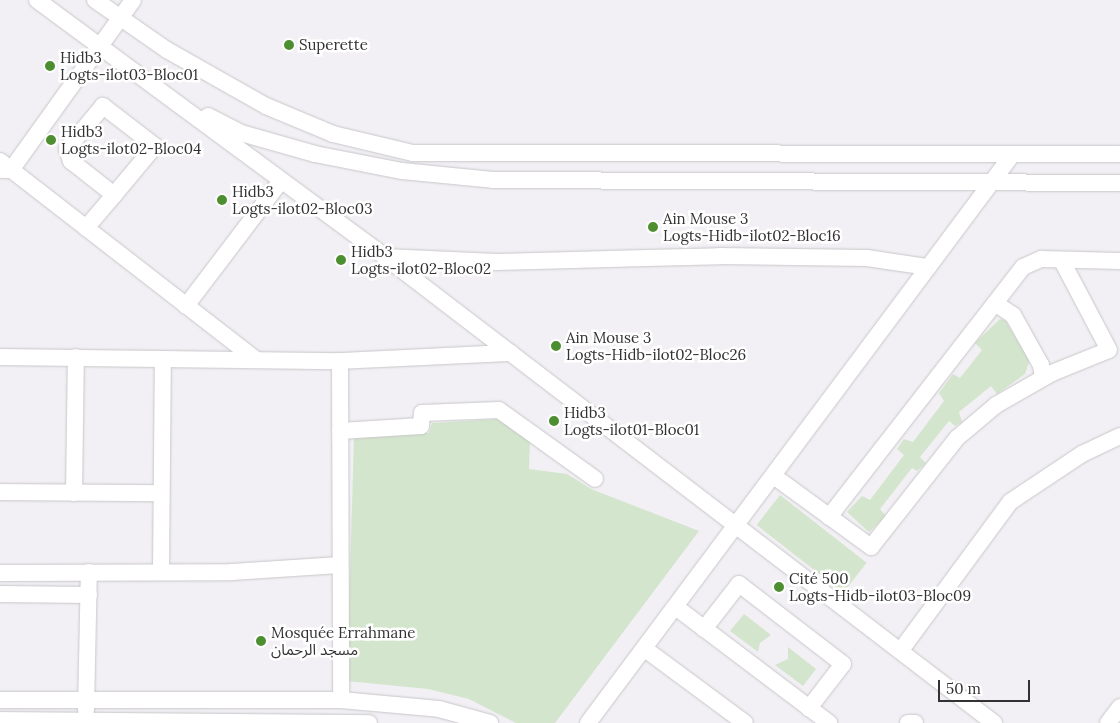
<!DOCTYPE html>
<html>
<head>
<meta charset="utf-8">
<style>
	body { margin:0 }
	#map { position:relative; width:1120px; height:723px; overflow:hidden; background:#f2f0f4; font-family:Lora,"Noto Sans Arabic",serif }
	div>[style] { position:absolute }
	.green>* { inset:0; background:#d3e5cc; transform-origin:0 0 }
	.roads { filter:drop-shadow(0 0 1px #c8c6ca) drop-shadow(0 0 1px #c8c6ca) }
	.minor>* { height:16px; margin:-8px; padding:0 8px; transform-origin:8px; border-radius:8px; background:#fff }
	.dots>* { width:14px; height:14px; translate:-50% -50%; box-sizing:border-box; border:2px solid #fff; border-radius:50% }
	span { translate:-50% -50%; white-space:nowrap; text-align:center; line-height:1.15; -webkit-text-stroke:5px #fff; paint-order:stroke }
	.poi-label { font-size:15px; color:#333233 }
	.left { translate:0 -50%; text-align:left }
	.scale { position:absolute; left:938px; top:680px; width:92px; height:22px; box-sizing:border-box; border:2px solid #333233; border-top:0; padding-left:6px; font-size:15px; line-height:18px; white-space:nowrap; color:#333233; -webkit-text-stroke:4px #fff; paint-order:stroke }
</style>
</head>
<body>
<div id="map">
	<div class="green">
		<i style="clip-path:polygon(1000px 319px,1005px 320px,1026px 355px,1029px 362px,1025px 374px,997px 394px,991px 386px,959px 412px,962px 422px,955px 426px,949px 421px,920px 457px,926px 463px,917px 471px,912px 468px,880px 509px,886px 516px,869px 532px,847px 512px,862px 496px,870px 500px,904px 455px,897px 449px,904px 439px,913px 442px,944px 401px,939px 393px,953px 374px,960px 378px,982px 350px,975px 343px)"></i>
		<i style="clip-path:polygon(500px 419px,530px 438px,529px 469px,567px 474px,591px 489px,699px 531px,555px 723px,516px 723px,469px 699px,428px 689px,347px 681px,354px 436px,429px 433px,432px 423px)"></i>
		<i style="left:780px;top:495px;width:110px;height:38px;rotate:38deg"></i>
		<i style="clip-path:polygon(744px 614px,771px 635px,760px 643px,758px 652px,730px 631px)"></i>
		<i style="clip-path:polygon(788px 647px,816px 669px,803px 686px,775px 665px,788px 659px)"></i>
	</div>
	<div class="roads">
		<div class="minor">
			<i style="left:37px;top:0;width:433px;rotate:36.4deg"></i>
			<i style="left:385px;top:257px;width:767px;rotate:37.42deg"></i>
			<i style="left:95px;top:0;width:88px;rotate:34.8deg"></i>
			<i style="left:167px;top:50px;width:114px;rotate:29.5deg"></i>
			<i style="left:266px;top:106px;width:73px;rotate:22.7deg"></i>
			<i style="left:333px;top:134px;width:82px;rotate:13.4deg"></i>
			<i style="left:413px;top:153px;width:707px;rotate:0.08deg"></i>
			<i style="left:208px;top:116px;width:37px;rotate:27deg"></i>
			<i style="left:241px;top:133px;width:77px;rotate:15.8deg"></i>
			<i style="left:315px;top:154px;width:89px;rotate:11.1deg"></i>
			<i style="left:402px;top:171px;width:91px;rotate:5.6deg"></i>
			<i style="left:493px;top:180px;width:627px;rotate:0.27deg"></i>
			<i style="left:0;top:161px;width:323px;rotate:37.8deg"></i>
			<i style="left:2px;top:170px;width:9px"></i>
			<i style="left:11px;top:170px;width:209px;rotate:-54.3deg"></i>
			<i style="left:86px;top:228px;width:43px;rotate:-49.7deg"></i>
			<i style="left:114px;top:195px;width:64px;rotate:-50.1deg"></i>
			<i style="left:155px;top:146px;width:66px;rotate:-142.4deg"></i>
			<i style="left:103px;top:106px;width:56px;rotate:129.9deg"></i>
			<i style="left:67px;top:149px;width:13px;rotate:72deg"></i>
			<i style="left:71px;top:161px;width:55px;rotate:38.3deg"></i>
			<i style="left:385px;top:257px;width:112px;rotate:2.6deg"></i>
			<i style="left:497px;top:262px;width:223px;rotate:-1.5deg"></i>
			<i style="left:720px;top:256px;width:147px;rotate:0.8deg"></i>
			<i style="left:867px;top:258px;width:62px;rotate:8.4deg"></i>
			<i style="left:995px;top:303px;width:22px;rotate:34deg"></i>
			<i style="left:1013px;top:315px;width:57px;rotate:60.8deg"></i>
			<i style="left:1041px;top:365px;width:13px;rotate:81deg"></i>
			<i style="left:186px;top:306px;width:156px;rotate:-52.8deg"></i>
			<i style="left:0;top:357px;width:340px;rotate:0.7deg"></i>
			<i style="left:340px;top:361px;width:171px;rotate:-2.7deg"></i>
			<i style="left:340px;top:361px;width:339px;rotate:89.8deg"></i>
			<i style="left:340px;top:431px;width:81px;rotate:-3.5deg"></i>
			<i style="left:421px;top:426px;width:13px;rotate:-86deg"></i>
			<i style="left:422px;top:413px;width:77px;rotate:-2.2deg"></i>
			<i style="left:499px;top:410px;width:118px;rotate:35.7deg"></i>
			<i style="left:775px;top:477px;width:119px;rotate:36.1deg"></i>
			<i style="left:871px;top:547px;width:139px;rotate:-51.7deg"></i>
			<i style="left:957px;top:438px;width:51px;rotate:-40.2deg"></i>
			<i style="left:996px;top:405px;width:64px;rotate:-29.7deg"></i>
			<i style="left:1052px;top:373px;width:61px;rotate:-22deg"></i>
			<i style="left:1109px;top:350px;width:101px;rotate:-117.8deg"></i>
			<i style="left:0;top:492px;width:161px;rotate:0.4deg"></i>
			<i style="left:74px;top:493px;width:136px;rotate:-89.2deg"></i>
			<i style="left:829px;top:517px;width:316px;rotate:-52.2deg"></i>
			<i style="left:1023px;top:267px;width:20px;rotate:-24deg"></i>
			<i style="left:1041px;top:259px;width:79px;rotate:1.5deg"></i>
			<i style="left:161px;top:572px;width:213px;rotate:-89.5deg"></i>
			<i style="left:0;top:573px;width:232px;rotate:-0.2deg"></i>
			<i style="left:232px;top:572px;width:108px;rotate:-3.7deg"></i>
			<i style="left:0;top:594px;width:89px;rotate:0.6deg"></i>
			<i style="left:677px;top:608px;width:191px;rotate:37.1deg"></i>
			<i style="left:704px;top:629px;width:57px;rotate:-52.1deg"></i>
			<i style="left:739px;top:584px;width:131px;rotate:37.6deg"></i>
			<i style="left:843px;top:664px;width:56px;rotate:127.7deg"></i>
			<i style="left:645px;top:649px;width:124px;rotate:36.5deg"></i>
			<i style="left:901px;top:650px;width:184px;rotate:-53.6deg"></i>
			<i style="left:1010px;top:502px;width:87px;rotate:-33.7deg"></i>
			<i style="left:1082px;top:454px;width:42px;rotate:-25.3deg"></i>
			<i style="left:0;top:700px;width:341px"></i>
			<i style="left:341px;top:700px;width:98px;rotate:5.2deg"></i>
			<i style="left:439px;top:709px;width:53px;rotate:15.4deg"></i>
			<i style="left:86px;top:710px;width:138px;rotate:-88.8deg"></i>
			<i style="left:0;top:720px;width:369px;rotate:0.5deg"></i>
			<i style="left:588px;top:723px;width:709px;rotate:-53.26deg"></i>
			<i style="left:908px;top:723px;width:7px"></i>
			<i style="left:1108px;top:723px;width:20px;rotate:-53deg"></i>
		</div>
	</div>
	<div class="dots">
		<i style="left:289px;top:45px;background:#4d8e30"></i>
		<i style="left:50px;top:66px;background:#4d8e30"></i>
		<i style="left:51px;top:140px;background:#4d8e30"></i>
		<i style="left:222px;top:200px;background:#4d8e30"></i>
		<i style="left:653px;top:227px;background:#4d8e30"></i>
		<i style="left:341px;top:260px;background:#4d8e30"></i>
		<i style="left:556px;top:346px;background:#4d8e30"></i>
		<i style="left:554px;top:421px;background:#4d8e30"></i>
		<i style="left:779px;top:587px;background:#4d8e30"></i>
		<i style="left:261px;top:641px;background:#4d8e30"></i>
	</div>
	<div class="poi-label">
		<span class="left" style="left:299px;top:45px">Superette</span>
		<span class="left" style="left:60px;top:66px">Hidb3<br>Logts-ilot03-Bloc01</span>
		<span class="left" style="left:61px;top:140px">Hidb3<br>Logts-ilot02-Bloc04</span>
		<span class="left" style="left:232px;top:200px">Hidb3<br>Logts-ilot02-Bloc03</span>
		<span class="left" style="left:663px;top:227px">Ain Mouse 3<br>Logts-Hidb-ilot02-Bloc16</span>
		<span class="left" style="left:351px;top:260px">Hidb3<br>Logts-ilot02-Bloc02</span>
		<span class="left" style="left:566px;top:346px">Ain Mouse 3<br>Logts-Hidb-ilot02-Bloc26</span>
		<span class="left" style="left:564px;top:421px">Hidb3<br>Logts-ilot01-Bloc01</span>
		<span class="left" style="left:789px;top:587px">Cité 500<br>Logts-Hidb-ilot03-Bloc09</span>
		<span class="left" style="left:271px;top:641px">Mosquée Errahmane<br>مسجد الرحمان</span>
	</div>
	<div class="scale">50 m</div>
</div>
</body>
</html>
